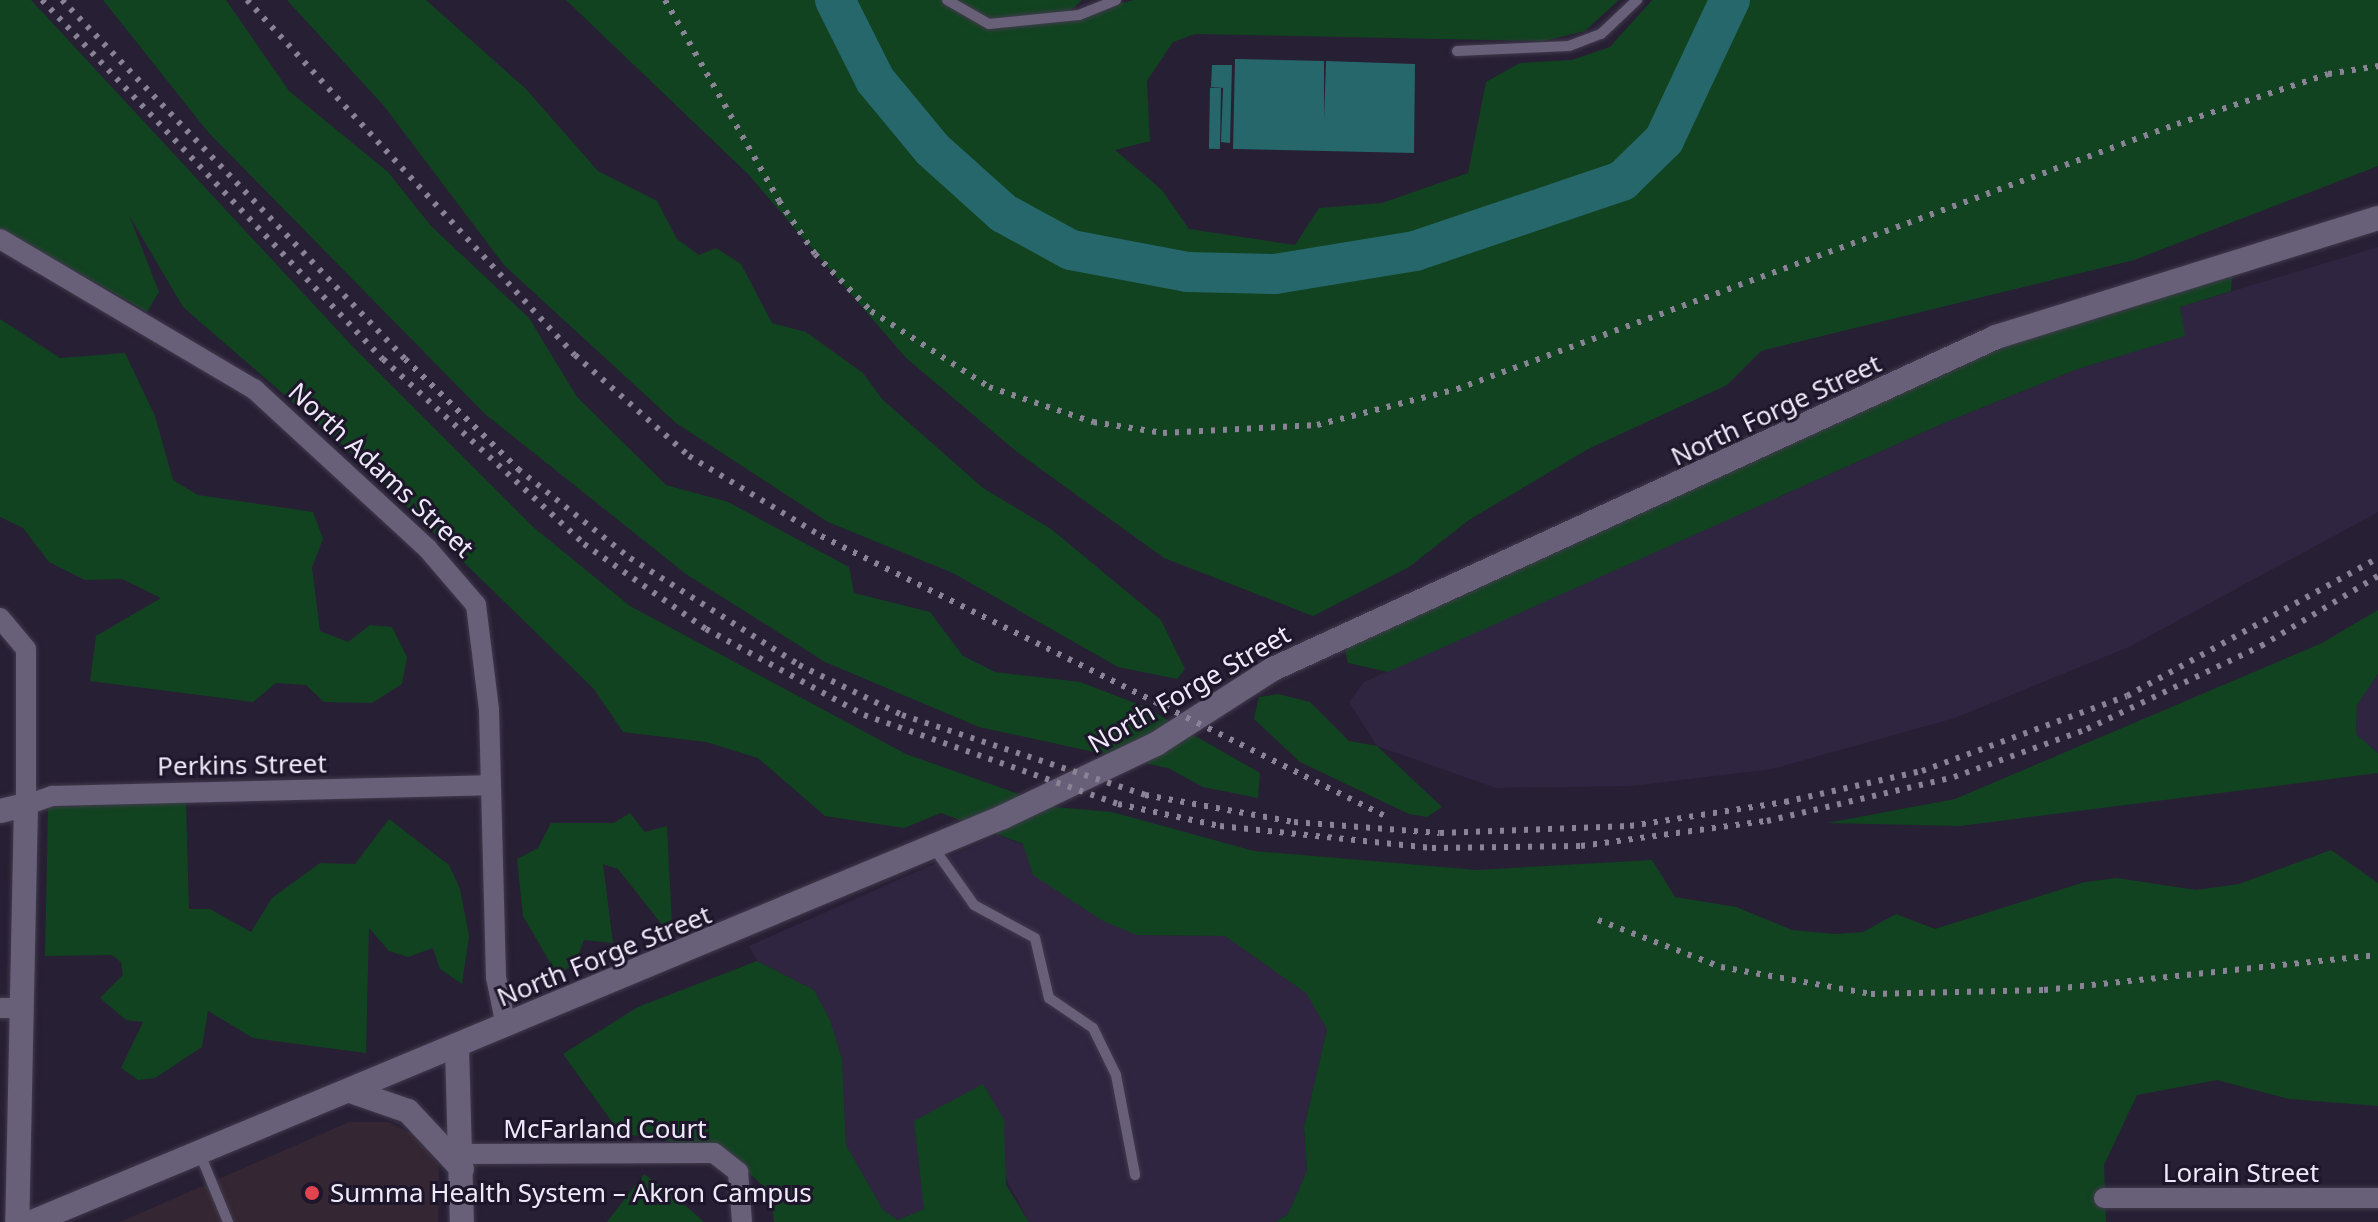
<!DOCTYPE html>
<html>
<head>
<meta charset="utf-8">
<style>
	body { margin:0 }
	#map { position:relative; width:2378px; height:1222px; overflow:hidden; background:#271f34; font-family:"Noto Sans",sans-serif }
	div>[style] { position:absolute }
	.built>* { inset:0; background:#2f2540 }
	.medical>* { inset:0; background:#342632 }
	.green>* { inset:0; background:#114320 }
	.water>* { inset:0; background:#26676b; transform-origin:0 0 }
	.river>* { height:40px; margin:-20px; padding:0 20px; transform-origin:20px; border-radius:20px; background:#26676b }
	.roads { filter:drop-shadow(0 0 2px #413a4c) drop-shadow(0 0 2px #413a4c) }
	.lane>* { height:10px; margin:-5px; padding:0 5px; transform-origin:5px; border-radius:5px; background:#686079 }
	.street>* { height:20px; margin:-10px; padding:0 10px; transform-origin:10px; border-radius:10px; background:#686079 }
	.secondary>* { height:24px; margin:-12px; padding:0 12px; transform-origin:12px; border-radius:12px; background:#686079 }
	.rail>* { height:6px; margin-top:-3px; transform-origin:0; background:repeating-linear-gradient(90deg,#8a8496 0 4px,transparent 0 12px) }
	.dots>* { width:22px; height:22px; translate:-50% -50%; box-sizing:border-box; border:4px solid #1e162a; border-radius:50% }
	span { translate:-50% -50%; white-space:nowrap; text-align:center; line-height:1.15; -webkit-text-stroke:6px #1e162a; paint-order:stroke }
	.street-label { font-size:26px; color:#eee9f8 }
	.poi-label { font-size:26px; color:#eee9f8 }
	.left { translate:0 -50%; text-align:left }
</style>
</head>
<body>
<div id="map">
	<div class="built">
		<i style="clip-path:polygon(2378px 247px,2378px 512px,2129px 647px,1955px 718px,1772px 769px,1632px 786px,1496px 788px,1377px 746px,1349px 702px,1364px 682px,1944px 423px,2075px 370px,2184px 336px,2180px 307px)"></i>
		<i style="clip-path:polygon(2378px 674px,2378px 753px,2356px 734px,2357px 705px)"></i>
		<i style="clip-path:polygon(999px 835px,1023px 845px,1137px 935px,1225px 936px,1307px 993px,1327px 1029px,1304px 1128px,1307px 1171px,1288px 1214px,1276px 1222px,1029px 1222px,1004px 1175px,898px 1220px,883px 1210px,846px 1145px,842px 1059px,830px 1020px,814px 990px,757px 961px,749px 946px)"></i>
	</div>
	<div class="medical">
		<i style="clip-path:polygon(349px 1122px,388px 1122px,416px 1136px,439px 1165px,438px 1222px,120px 1222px)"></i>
	</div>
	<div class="green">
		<i style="clip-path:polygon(0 0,31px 0,354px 348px,532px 526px,630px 606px,906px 754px,1055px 807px,1112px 812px,1254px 851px,1477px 870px,1652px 860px,1675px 897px,1736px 907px,1792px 930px,1835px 934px,1863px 932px,1896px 914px,1935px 929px,2085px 882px,2117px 878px,2196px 890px,2239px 884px,2331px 850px,2378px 883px,2378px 1106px,2289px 1099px,2217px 1080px,2137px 1095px,2104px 1165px,2106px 1222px,1276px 1222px,1288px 1214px,1307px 1171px,1304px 1128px,1327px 1029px,1306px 993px,1225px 936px,1137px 935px,1103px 921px,1033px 875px,1023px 844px,941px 813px,904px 828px,825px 816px,758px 758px,706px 742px,623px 732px,594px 689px,357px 458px,183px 307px,129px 215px,159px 292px,147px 312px,0 228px)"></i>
		<i style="clip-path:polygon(103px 0,226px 0,289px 91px,388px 172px,431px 226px,529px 318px,577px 397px,666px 485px,728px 502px,849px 567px,854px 593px,930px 612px,963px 656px,995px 672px,1080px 682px,1143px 706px,1260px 773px,1258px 798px,1203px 787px,1168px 768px,979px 727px,825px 662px,686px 574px,485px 414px,208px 132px)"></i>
		<i style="clip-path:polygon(287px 0,426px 0,526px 89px,598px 171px,657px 201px,677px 239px,699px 255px,716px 248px,741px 264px,772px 323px,806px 332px,863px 373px,882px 399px,983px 488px,1051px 529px,1161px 620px,1185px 669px,1177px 679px,1118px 667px,953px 573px,828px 522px,676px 423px,504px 265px,384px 106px)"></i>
		<i style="clip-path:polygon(566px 0,1082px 0,1064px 17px,1134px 0,1619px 0,1585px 31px,1544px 41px,1195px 34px,1173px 42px,1147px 81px,1150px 141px,1115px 150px,1162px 190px,1189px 229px,1295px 245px,1319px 208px,1382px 203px,1468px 173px,1486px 82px,1520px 63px,1572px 60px,1610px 47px,1652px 0,2378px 0,2378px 166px,2134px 260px,1761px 351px,1727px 385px,1588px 449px,1469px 520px,1409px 567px,1313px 616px,1164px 558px,1017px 452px,905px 357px,748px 174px)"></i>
		<i style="clip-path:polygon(2232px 276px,2231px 291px,2180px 307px,2185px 336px,2075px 370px,1944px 423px,1388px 672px,1348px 663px,1345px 651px,1356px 639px,1926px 378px,2039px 332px)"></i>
		<i style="clip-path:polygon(0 319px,60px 358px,125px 353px,155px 416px,173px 480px,198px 495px,313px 512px,323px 539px,312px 567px,320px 631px,348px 642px,370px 625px,392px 627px,407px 657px,402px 684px,372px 703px,324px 702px,306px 685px,276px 683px,253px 702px,90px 681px,96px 636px,161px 598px,122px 579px,85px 580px,49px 562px,23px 528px,0 517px)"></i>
		<i style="clip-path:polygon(2378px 610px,2378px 674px,2357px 705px,2356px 734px,2378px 753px,2378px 773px,1960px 826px,1827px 823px,1955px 799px,2322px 643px)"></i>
		<i style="clip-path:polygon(1278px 694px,1310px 702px,1349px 741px,1377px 746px,1442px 807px,1427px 817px,1409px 814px,1300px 762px,1254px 719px,1259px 697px)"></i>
		<i style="clip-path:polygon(186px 802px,189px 909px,210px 909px,251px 932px,272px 898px,320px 863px,355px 864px,389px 819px,449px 865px,460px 889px,469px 936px,462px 984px,440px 969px,433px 948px,408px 957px,389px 951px,369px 928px,366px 1053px,253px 1038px,208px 1011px,202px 1047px,155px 1078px,138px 1080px,121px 1068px,143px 1022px,126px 1020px,100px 998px,123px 975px,121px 962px,112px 955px,45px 956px,48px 807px)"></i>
		<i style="clip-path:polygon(630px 813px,645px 832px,667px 826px,672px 924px,663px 926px,618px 869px,603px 864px,613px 943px,584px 940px,576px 961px,558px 976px,523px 916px,517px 859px,538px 848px,551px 823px,614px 823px)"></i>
		<i style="clip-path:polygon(757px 961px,814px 990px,830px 1020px,842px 1059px,846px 1145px,883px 1210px,898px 1220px,924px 1209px,914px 1121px,983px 1084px,1004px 1120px,1006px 1185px,1029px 1222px,774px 1222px,771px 1193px,723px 1150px,620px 1133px,563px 1054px,638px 1007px)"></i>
		<i style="clip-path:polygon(644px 1174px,677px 1198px,704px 1222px,607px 1222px)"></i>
	</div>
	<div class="water">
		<i style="clip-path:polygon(1235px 59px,1324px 61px,1324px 119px,1326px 61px,1415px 64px,1414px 153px,1233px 149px)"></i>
		<i style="clip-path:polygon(1212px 65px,1232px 65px,1230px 143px,1221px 142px,1223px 88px,1211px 87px)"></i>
		<i style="left:1221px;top:88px;width:61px;height:11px;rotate:91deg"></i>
	</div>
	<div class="river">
		<i style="left:835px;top:0;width:89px;rotate:63.4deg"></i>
		<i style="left:875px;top:80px;width:89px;rotate:50.4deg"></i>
		<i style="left:932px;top:149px;width:96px;rotate:42deg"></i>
		<i style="left:1003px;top:213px;width:77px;rotate:28.6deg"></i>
		<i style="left:1071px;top:250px;width:118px;rotate:10.7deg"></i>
		<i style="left:1187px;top:272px;width:88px;rotate:1.3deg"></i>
		<i style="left:1275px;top:274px;width:142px;rotate:-9.3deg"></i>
		<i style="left:1415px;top:251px;width:219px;rotate:-18.7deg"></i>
		<i style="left:1622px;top:181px;width:59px;rotate:-44.3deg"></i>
		<i style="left:1664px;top:140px;width:155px;rotate:-64.8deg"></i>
	</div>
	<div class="roads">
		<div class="lane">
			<i style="left:947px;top:0;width:48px;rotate:29.7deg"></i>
			<i style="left:989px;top:24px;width:90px;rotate:-5.7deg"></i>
			<i style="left:1079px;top:15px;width:40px;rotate:-22deg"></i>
			<i style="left:1457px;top:51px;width:112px;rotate:-2.6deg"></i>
			<i style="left:1569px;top:46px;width:34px;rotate:-21deg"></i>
			<i style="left:1601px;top:34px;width:50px;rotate:-43.4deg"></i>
			<i style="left:933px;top:847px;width:71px;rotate:54.7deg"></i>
			<i style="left:974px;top:905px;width:69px;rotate:28.4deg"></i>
			<i style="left:1035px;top:938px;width:62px;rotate:76.9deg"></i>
			<i style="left:1049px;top:998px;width:53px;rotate:34.3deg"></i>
			<i style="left:1093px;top:1028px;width:52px;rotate:63.9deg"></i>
			<i style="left:1116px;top:1075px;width:102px;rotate:79.2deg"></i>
			<i style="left:200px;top:1154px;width:74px;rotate:67.6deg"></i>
		</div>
		<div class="street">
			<i style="left:0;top:239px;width:295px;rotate:30.6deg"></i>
			<i style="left:254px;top:389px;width:235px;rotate:42.6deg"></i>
			<i style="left:427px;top:548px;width:75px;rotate:49.3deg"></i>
			<i style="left:476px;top:605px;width:106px;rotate:82.9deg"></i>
			<i style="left:489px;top:710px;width:267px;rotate:88.5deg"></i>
			<i style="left:496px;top:977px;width:50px;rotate:78.5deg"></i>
			<i style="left:0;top:618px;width:40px;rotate:50deg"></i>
			<i style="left:26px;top:649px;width:156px;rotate:90deg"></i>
			<i style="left:26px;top:805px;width:28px;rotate:-19deg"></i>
			<i style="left:52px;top:796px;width:436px;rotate:-1.4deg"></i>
			<i style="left:0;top:1008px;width:23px"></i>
			<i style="left:462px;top:1154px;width:252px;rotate:-0.2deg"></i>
			<i style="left:714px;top:1153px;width:31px;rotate:38deg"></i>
			<i style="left:738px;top:1172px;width:50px;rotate:85.4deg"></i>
			<i style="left:2104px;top:1198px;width:274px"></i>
		</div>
		<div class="secondary">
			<i style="left:0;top:811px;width:27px;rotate:-13deg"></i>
			<i style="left:26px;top:805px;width:417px;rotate:91.2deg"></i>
			<i style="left:457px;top:1048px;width:174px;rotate:88.4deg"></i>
			<i style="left:350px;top:1091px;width:61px;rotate:19deg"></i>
			<i style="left:408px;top:1111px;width:79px;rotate:47deg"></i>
			<i style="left:32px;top:1222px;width:1052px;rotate:-22.64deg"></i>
			<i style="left:1003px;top:817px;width:170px;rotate:-25.5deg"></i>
			<i style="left:1156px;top:744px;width:139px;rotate:-32.7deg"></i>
			<i style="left:1273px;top:669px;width:796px;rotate:-24.66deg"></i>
			<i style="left:1996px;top:337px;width:400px;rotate:-17.3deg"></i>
		</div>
	</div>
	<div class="rail">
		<i style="left:42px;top:0;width:495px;rotate:46.5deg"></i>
		<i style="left:383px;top:359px;width:273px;rotate:42.6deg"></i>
		<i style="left:584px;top:544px;width:149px;rotate:34.9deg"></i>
		<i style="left:706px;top:629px;width:180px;rotate:28.6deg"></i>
		<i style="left:864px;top:715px;width:269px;rotate:19.3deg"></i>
		<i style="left:1118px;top:804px;width:104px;rotate:12.2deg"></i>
		<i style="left:1220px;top:826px;width:213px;rotate:5.9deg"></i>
		<i style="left:1432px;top:848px;width:149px;rotate:-0.8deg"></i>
		<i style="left:1581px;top:846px;width:188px;rotate:-7.7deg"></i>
		<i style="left:1767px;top:821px;width:192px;rotate:-13.2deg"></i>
		<i style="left:1954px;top:777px;width:141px;rotate:-19.8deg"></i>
		<i style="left:2087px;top:729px;width:193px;rotate:-25.5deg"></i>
		<i style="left:2261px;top:646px;width:136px;rotate:-30.9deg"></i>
		<i style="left:62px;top:0;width:497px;rotate:46.3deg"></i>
		<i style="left:405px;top:359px;width:158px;rotate:44.2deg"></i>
		<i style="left:518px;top:469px;width:143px;rotate:38.5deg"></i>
		<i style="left:630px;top:558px;width:200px;rotate:32.3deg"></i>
		<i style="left:799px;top:665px;width:114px;rotate:25.9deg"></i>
		<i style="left:902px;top:715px;width:256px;rotate:18.2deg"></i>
		<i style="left:1145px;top:795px;width:151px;rotate:10.3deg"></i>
		<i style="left:1294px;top:822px;width:146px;rotate:4.3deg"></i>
		<i style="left:1440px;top:833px;width:190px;rotate:-2.1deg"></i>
		<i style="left:1630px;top:826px;width:157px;rotate:-8.8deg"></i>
		<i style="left:1785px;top:802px;width:140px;rotate:-12.8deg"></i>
		<i style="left:1922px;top:771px;width:218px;rotate:-20.1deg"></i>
		<i style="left:2127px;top:696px;width:286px;rotate:-28.8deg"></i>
		<i style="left:247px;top:0;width:483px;rotate:47.3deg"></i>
		<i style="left:575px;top:355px;width:152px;rotate:41.5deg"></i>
		<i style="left:689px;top:456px;width:154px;rotate:31.2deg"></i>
		<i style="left:821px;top:536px;width:630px;rotate:26.4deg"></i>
		<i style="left:665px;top:0;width:231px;rotate:60.4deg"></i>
		<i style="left:779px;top:201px;width:64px;rotate:55.8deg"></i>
		<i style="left:815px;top:254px;width:80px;rotate:45.5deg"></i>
		<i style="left:871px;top:311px;width:140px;rotate:32.8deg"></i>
		<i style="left:989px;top:387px;width:110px;rotate:18.6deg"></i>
		<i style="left:1093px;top:422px;width:71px;rotate:8.9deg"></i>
		<i style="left:1163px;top:433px;width:154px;rotate:-3deg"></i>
		<i style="left:1317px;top:425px;width:145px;rotate:-14.4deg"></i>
		<i style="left:1457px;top:389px;width:767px;rotate:-20.21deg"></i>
		<i style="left:2177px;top:124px;width:159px;rotate:-18.3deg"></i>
		<i style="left:2328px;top:74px;width:51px;rotate:-9.1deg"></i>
		<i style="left:1598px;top:920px;width:132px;rotate:20.9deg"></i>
		<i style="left:1721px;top:967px;width:152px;rotate:10.2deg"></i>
		<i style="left:1871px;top:994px;width:173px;rotate:-1.3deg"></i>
		<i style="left:2044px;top:990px;width:336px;rotate:-6deg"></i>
	</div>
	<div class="dots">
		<i style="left:312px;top:1193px;background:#e0444e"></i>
	</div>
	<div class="street-label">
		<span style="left:1776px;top:410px;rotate:-25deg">North Forge Street</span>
		<span style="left:381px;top:470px;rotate:43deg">North Adams Street</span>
		<span style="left:1189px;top:689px;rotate:-30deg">North Forge Street</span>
		<span style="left:242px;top:765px;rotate:-1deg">Perkins Street</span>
		<span style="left:604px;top:956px;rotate:-22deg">North Forge Street</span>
		<span style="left:605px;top:1129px">McFarland Court</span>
		<span style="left:2241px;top:1173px">Lorain Street</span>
	</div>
	<div class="poi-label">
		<span class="left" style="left:330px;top:1193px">Summa Health System – Akron Campus</span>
	</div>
</div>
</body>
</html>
